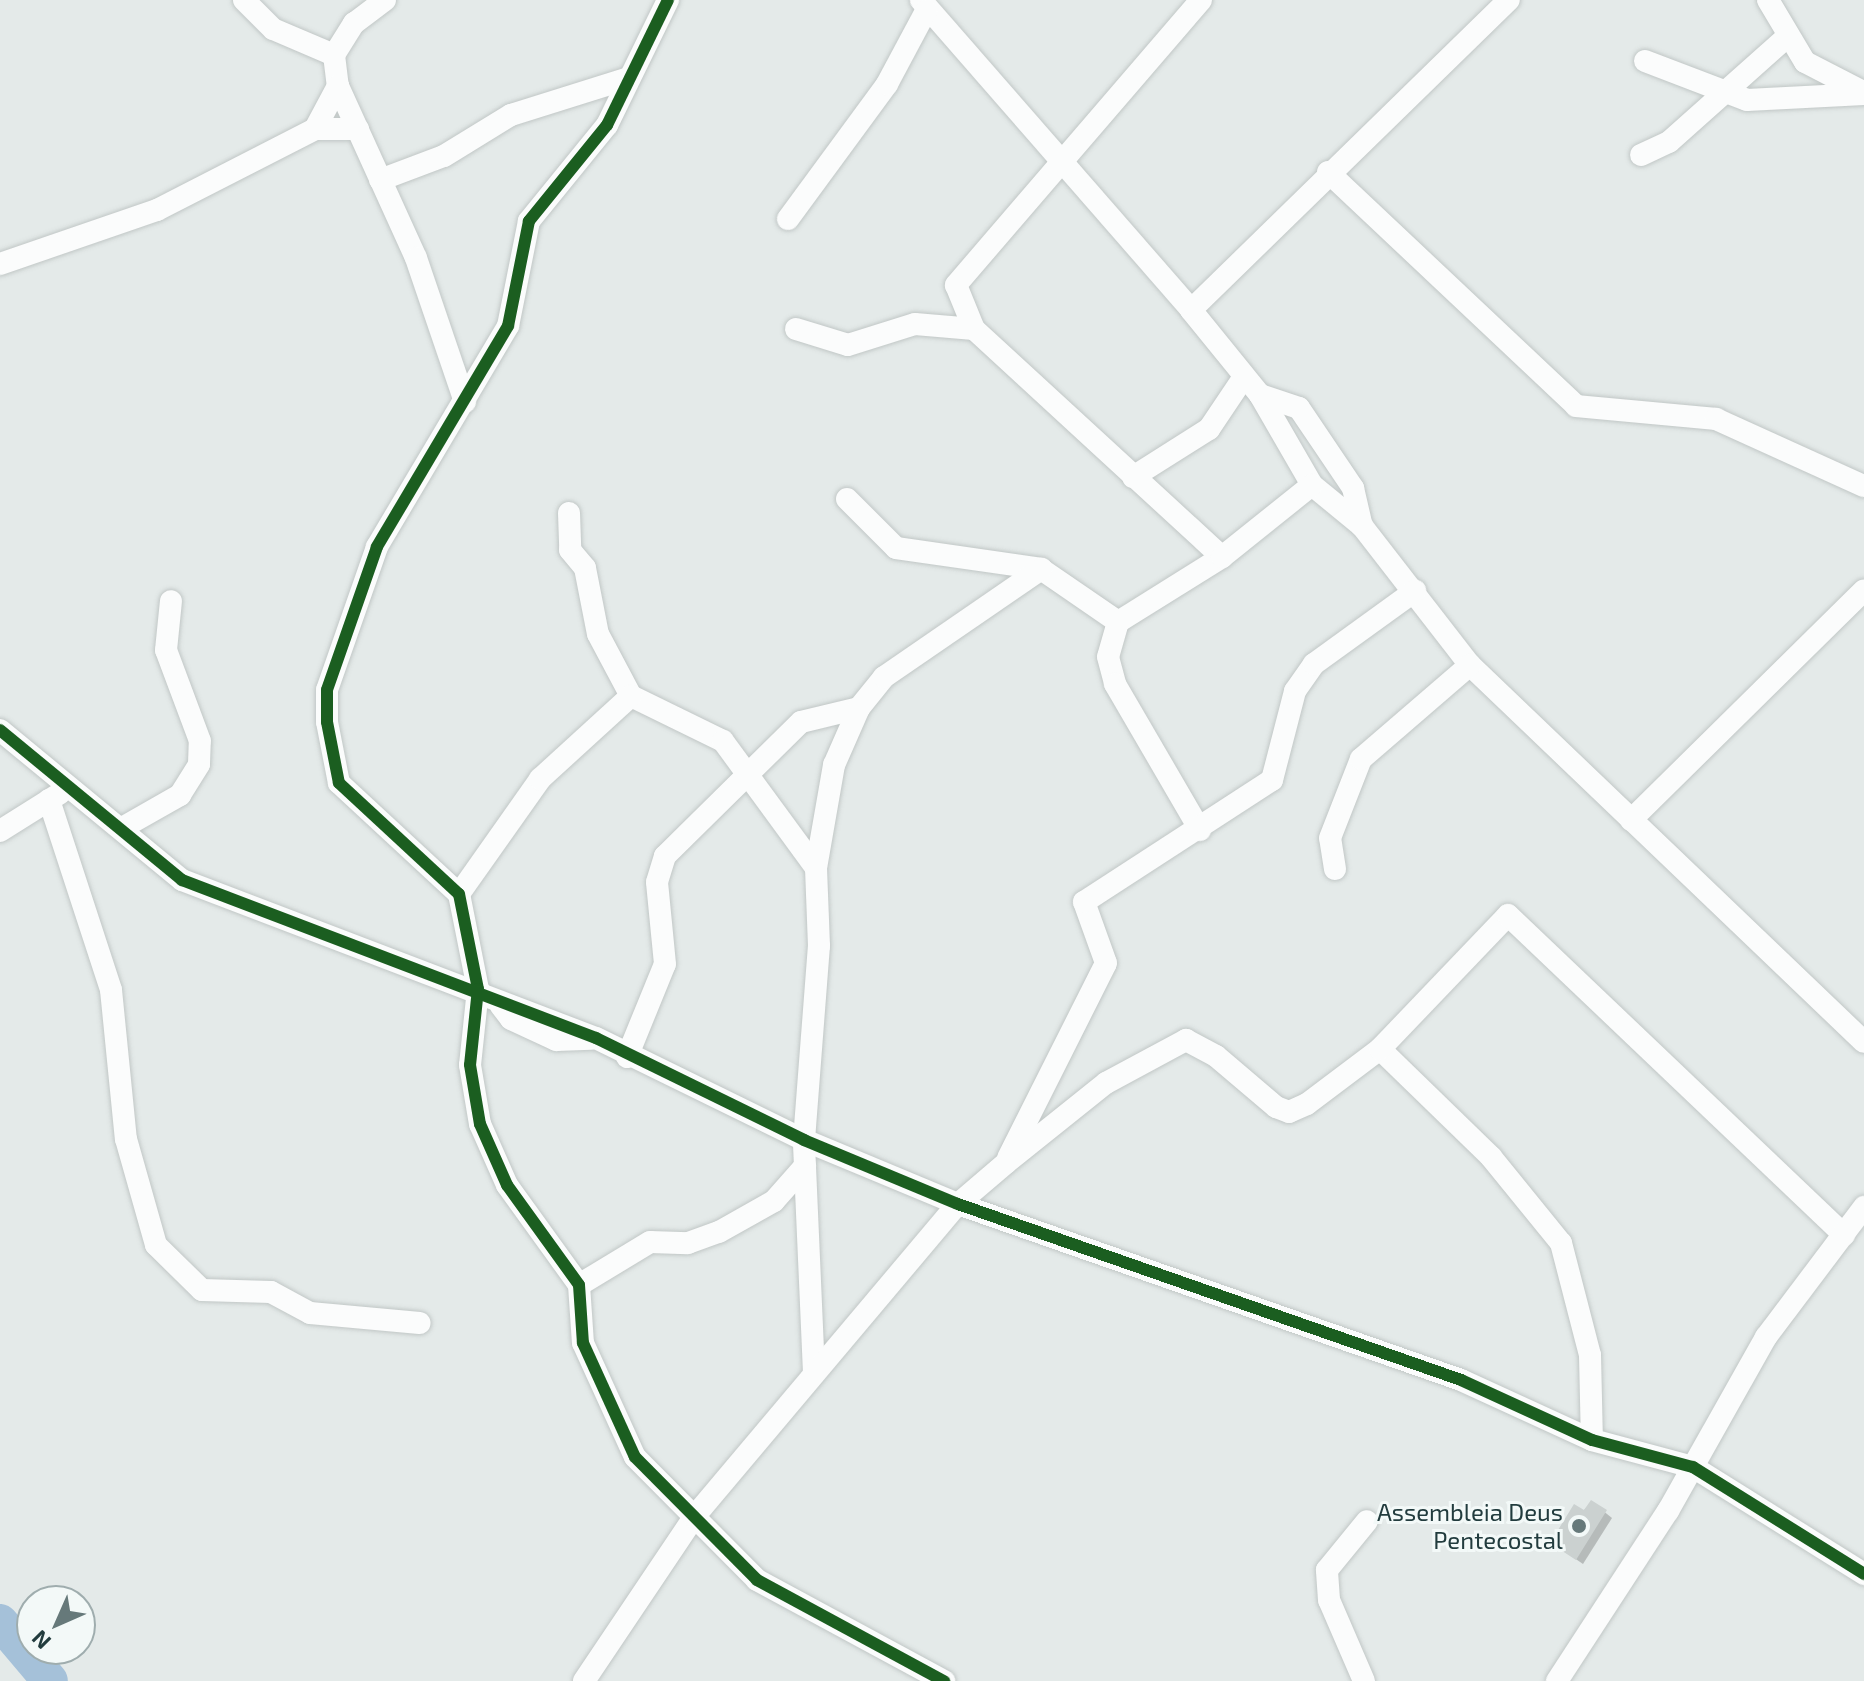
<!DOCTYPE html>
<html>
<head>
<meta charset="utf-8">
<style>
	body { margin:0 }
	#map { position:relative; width:1864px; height:1681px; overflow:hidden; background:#e4eae9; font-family:"Exo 2",sans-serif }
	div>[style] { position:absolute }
	.shadow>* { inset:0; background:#0003 }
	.river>* { height:36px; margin:-18px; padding:0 18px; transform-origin:18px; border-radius:18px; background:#a5c1d9 }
	.building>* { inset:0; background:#cbd1d0 }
	.roads { filter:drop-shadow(0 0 2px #c1c7c6) drop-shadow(0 0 2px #c1c7c6) }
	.street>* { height:22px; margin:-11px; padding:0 11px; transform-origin:11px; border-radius:11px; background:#fbfcfc }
	.cycleway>* { height:12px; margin:-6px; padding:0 6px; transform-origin:6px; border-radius:6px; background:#1b5e20 }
	.dots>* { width:22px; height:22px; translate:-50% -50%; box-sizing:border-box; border:4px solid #f3f9f8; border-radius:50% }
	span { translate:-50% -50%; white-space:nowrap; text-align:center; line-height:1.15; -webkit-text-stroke:6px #f3f9f8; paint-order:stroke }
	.poi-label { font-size:24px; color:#223c3e }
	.right { translate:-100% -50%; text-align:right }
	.north { position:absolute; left:16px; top:1585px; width:80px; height:80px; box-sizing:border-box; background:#f3f9f8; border:2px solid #9fadae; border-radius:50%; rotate:225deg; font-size:22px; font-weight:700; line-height:32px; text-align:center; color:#223c3e }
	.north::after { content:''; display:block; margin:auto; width:28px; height:36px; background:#66797a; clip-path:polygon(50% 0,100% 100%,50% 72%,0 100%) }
</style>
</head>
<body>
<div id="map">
	<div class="shadow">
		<i style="clip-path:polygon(1592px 1502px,1612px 1518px,1583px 1564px,1552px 1543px)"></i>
	</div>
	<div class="river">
		<i style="left:0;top:1622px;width:77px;rotate:49.7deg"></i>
	</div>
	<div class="building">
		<i style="clip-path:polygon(1591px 1500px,1607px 1510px,1576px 1560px,1550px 1543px,1574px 1504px,1584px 1510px)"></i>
	</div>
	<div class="roads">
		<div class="street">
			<i style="left:244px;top:0;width:41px;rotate:45deg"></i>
			<i style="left:273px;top:29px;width:66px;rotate:23.1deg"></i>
			<i style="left:385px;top:0;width:39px;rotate:143deg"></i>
			<i style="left:354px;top:23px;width:38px;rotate:122deg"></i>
			<i style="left:334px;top:55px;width:31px;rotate:83deg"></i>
			<i style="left:338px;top:86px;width:189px;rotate:65.6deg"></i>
			<i style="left:416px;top:258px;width:152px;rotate:71.2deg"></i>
			<i style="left:668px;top:0;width:139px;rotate:116deg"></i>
			<i style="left:607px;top:125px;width:124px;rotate:129.1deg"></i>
			<i style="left:529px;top:221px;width:107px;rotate:101.3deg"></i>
			<i style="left:508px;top:326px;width:257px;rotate:120.7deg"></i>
			<i style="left:377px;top:547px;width:151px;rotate:109.3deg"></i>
			<i style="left:327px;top:690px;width:32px;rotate:90deg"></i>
			<i style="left:327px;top:722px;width:62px;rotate:78.9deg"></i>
			<i style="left:339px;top:783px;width:163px;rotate:42.8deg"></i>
			<i style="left:459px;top:894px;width:97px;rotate:78.7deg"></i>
			<i style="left:478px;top:989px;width:76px;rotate:96deg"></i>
			<i style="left:470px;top:1065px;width:60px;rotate:80.4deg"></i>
			<i style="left:480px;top:1124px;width:67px;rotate:66.1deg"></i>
			<i style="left:507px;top:1185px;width:123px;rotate:54.2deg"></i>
			<i style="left:579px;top:1285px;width:58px;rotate:86.1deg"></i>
			<i style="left:583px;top:1343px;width:125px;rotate:65.5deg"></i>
			<i style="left:635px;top:1457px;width:173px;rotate:45.2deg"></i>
			<i style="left:757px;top:1580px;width:213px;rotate:28.4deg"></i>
			<i style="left:921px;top:0;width:411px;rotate:48.9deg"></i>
			<i style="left:1191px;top:310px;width:109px;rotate:50.9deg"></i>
			<i style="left:1260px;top:395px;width:104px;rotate:60deg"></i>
			<i style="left:1312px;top:485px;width:65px;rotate:39.4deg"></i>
			<i style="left:1362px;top:526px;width:176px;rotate:52.2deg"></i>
			<i style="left:1470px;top:665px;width:545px;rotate:43.74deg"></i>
			<i style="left:1201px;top:0;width:376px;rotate:130.7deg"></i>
			<i style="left:956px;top:285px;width:48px;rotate:67.8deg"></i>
			<i style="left:974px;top:329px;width:337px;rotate:42.6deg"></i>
			<i style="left:1768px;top:0;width:72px;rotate:59.2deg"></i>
			<i style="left:1805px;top:62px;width:65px;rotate:27.3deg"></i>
			<i style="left:1645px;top:61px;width:109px;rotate:20.9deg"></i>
			<i style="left:1747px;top:100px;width:117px;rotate:-2.9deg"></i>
			<i style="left:315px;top:129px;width:49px;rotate:-61.9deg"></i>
			<i style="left:1641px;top:155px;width:31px;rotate:-25deg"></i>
			<i style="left:1669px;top:142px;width:158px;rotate:-41.7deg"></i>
			<i style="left:1328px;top:172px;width:341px;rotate:43.3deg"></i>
			<i style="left:1576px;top:406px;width:141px;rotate:5.3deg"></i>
			<i style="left:1716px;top:419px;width:162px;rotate:24.4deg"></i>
			<i style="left:380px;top:180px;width:68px;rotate:-20.6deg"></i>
			<i style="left:444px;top:156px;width:79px;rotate:-31.5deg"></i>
			<i style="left:511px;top:115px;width:121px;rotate:-17.4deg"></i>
			<i style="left:788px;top:219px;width:167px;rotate:-53.7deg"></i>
			<i style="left:887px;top:84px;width:83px;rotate:-61.9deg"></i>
			<i style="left:0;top:264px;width:166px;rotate:-19deg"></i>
			<i style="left:157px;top:210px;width:178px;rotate:-27.1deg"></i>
			<i style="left:315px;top:129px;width:43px"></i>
			<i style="left:1191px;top:310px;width:444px;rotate:-44.3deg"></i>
			<i style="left:796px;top:329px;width:54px;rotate:17.1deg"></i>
			<i style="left:848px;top:345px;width:70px;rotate:-17.4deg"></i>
			<i style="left:915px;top:324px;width:59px;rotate:4.8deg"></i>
			<i style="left:1260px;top:395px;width:41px;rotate:18.4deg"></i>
			<i style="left:1299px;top:408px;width:97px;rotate:56deg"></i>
			<i style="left:1353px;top:488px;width:39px;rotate:77deg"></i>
			<i style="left:1133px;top:477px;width:90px;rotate:-32.3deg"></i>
			<i style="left:1209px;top:429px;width:63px;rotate:-56.1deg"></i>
			<i style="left:847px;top:499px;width:69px;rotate:45deg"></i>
			<i style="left:896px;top:548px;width:147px;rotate:8.2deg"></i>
			<i style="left:1041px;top:569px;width:93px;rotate:34.5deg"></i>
			<i style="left:1118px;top:622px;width:123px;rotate:-32deg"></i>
			<i style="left:1222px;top:557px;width:115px;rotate:-38.7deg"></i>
			<i style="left:569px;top:513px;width:37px;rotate:88deg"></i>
			<i style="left:570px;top:550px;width:23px;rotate:50deg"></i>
			<i style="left:585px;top:568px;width:67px;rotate:78.9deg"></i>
			<i style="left:598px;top:634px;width:70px;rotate:62deg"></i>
			<i style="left:631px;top:696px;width:102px;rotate:26.1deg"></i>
			<i style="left:723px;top:741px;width:157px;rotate:53.8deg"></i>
			<i style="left:1118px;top:622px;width:36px;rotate:106deg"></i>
			<i style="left:1108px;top:657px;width:28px;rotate:75deg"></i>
			<i style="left:1115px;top:684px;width:169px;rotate:59.8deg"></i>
			<i style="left:0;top:730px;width:236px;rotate:39.5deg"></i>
			<i style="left:182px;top:880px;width:443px;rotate:20.9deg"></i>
			<i style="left:596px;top:1038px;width:232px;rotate:26.1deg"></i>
			<i style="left:804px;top:1140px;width:167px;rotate:22.6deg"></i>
			<i style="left:958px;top:1204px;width:533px;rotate:19.28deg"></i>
			<i style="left:1461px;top:1380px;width:144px;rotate:24.6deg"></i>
			<i style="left:1592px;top:1440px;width:105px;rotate:15deg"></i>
			<i style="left:1693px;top:1467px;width:202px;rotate:32deg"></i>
			<i style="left:49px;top:800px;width:200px;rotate:71.9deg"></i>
			<i style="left:111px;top:990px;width:150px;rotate:84.3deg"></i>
			<i style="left:126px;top:1139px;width:110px;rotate:74.2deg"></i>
			<i style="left:156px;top:1245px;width:64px;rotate:44.4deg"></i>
			<i style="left:202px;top:1290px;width:69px;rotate:1.7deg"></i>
			<i style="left:271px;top:1292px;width:44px;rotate:28.3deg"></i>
			<i style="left:310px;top:1313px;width:110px;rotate:5.2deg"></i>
			<i style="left:1631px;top:820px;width:327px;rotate:-44.6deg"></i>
			<i style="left:122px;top:828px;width:67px;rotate:-29.6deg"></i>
			<i style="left:180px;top:795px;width:36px;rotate:-58deg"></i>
			<i style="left:199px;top:764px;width:23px;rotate:-88deg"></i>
			<i style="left:200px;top:741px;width:97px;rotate:-110.5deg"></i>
			<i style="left:166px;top:650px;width:49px;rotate:-84.2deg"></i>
			<i style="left:0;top:831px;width:70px;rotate:-32.1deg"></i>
			<i style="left:1335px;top:869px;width:31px;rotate:-99deg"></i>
			<i style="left:1330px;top:838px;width:85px;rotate:-68.6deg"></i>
			<i style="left:1361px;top:759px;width:144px;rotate:-40.8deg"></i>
			<i style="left:459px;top:894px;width:141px;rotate:-54.8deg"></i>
			<i style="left:540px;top:779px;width:123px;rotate:-42.4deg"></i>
			<i style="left:501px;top:1006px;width:16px;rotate:52deg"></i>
			<i style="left:511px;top:1019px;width:50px;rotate:25deg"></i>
			<i style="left:556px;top:1040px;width:35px;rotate:-2deg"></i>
			<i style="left:1380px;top:1049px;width:155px;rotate:44.2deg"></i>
			<i style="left:1491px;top:1157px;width:111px;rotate:50.9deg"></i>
			<i style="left:1561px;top:1243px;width:116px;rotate:75.5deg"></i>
			<i style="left:1590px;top:1355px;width:85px;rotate:88.7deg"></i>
			<i style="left:627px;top:1057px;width:100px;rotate:-67.8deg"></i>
			<i style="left:665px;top:964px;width:82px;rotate:-95.6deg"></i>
			<i style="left:657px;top:882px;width:27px;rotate:-73deg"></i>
			<i style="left:665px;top:856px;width:191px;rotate:-44.6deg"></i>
			<i style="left:801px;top:722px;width:60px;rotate:-13.6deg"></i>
			<i style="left:1008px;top:1158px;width:218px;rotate:-63.3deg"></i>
			<i style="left:1106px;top:963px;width:65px;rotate:-109.8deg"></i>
			<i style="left:1084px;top:902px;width:224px;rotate:-33deg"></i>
			<i style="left:1272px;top:780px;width:92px;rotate:-75.5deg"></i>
			<i style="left:1295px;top:691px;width:33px;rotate:-55deg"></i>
			<i style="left:1314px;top:664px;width:125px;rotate:-35.9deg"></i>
			<i style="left:579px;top:1285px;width:83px;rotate:-31.2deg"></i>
			<i style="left:650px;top:1242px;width:38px;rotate:2deg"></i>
			<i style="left:688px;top:1243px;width:33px;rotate:-20deg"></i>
			<i style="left:719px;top:1232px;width:63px;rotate:-29.4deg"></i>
			<i style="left:774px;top:1201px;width:47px;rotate:-48.5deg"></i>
			<i style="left:814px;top:1373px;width:233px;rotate:-92.5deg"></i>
			<i style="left:804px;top:1140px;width:195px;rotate:-85.6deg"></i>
			<i style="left:819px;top:946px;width:78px;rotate:-92.2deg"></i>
			<i style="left:816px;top:868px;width:105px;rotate:-80.1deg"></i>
			<i style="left:834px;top:765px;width:62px;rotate:-66.3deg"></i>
			<i style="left:859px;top:708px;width:40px;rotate:-51deg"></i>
			<i style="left:884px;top:677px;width:191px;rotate:-34.5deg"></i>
			<i style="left:584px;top:1681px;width:197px;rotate:-56.1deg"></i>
			<i style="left:694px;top:1517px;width:409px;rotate:-49.9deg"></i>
			<i style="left:958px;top:1204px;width:63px;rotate:-40.5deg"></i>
			<i style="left:1006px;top:1163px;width:128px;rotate:-38.7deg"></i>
			<i style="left:1106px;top:1083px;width:91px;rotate:-28.3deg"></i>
			<i style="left:1186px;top:1040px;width:34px;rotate:28deg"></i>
			<i style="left:1216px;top:1056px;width:79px;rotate:40.4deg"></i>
			<i style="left:1276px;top:1107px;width:14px;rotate:21deg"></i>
			<i style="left:1289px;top:1112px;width:20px;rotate:-24deg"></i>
			<i style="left:1307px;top:1104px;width:91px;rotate:-37deg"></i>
			<i style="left:1380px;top:1049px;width:185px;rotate:-46.3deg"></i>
			<i style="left:1508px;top:915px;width:464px;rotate:43.6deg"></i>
			<i style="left:1364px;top:1681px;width:88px;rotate:-113.4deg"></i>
			<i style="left:1329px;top:1600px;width:30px;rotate:-94deg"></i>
			<i style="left:1327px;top:1570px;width:63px;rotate:-50.8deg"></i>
			<i style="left:1557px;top:1681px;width:203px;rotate:-56.9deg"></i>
			<i style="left:1668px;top:1511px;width:200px;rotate:-60.6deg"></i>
			<i style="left:1766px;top:1337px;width:163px;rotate:-53deg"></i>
		</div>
	</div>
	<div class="cycleway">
		<i style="left:668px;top:0;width:139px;rotate:116deg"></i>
		<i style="left:607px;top:125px;width:124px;rotate:129.1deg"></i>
		<i style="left:529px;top:221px;width:107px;rotate:101.3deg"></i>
		<i style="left:508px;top:326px;width:257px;rotate:120.7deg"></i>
		<i style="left:377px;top:547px;width:151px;rotate:109.3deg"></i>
		<i style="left:327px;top:690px;width:32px;rotate:90deg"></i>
		<i style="left:327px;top:722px;width:62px;rotate:78.9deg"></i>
		<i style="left:339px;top:783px;width:163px;rotate:42.8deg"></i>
		<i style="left:459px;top:894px;width:97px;rotate:78.7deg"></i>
		<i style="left:478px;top:989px;width:76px;rotate:96deg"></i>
		<i style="left:470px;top:1065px;width:60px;rotate:80.4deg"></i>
		<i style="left:480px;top:1124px;width:67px;rotate:66.1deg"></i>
		<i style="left:507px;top:1185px;width:123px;rotate:54.2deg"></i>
		<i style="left:579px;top:1285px;width:58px;rotate:86.1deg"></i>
		<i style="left:583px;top:1343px;width:125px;rotate:65.5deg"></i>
		<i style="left:635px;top:1457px;width:173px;rotate:45.2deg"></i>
		<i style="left:757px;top:1580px;width:213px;rotate:28.4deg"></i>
		<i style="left:0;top:730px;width:236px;rotate:39.5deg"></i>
		<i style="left:182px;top:880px;width:443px;rotate:20.9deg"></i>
		<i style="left:596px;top:1038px;width:232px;rotate:26.1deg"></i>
		<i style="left:804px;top:1140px;width:167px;rotate:22.6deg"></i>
		<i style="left:958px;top:1204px;width:533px;rotate:19.28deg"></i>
		<i style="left:1461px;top:1380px;width:144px;rotate:24.6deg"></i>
		<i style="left:1592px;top:1440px;width:105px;rotate:15deg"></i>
		<i style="left:1693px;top:1467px;width:202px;rotate:32deg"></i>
	</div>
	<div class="dots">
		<i style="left:1579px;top:1526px;background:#66797a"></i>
	</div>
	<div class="poi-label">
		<span class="right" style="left:1563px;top:1526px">Assembleia Deus<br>Pentecostal</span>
	</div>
	<div class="north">N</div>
</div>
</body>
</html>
